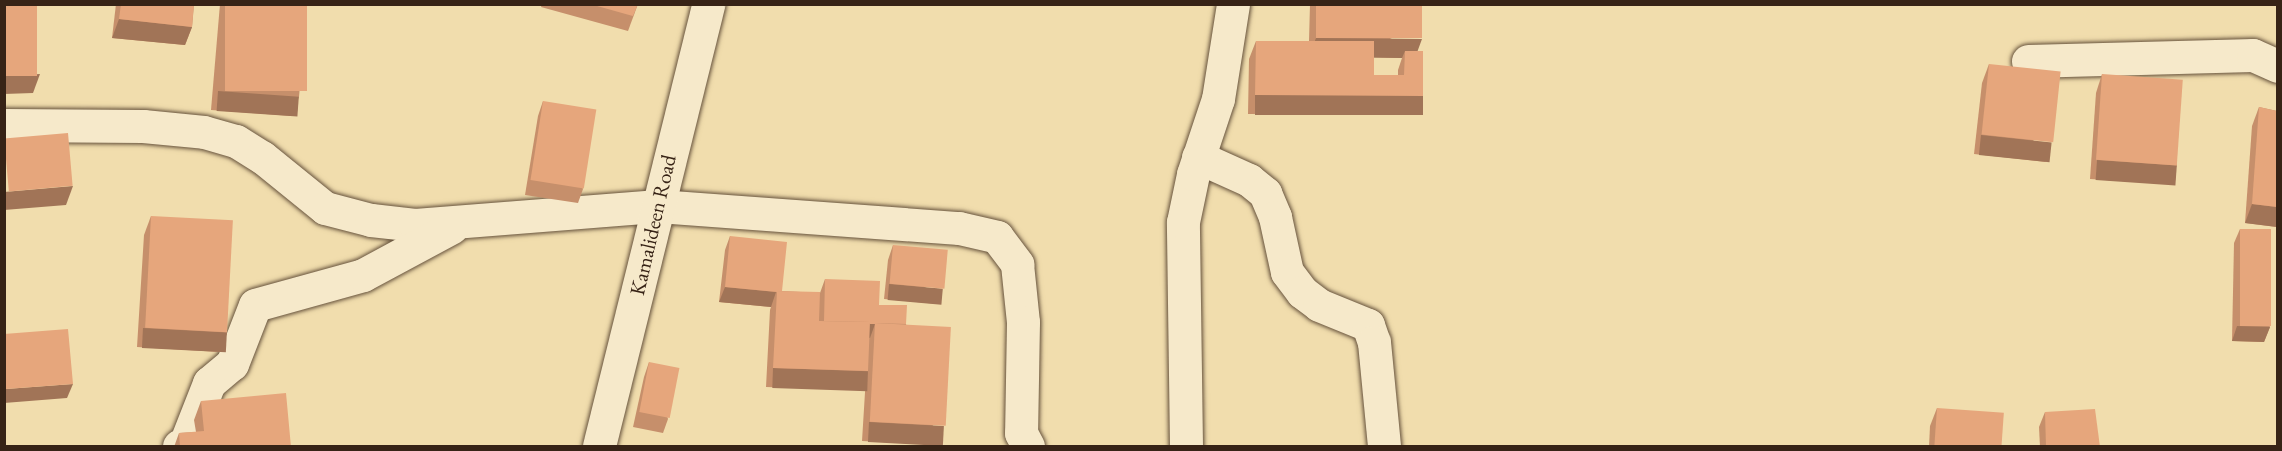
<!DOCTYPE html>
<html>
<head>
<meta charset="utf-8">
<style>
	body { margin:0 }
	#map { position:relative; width:2282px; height:451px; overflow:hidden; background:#f1ddad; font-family:"EB Garamond",serif }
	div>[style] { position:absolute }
	.roads { filter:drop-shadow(0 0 2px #66523c) drop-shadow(0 0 2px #66523c) }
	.street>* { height:33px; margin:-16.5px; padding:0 16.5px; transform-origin:16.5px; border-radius:16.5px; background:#f6e9ca }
	.secondary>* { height:33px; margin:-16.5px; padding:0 16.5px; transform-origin:16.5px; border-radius:16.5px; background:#f6e9ca }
	.wall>* { inset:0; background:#c68f6b }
	.shaded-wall>* { inset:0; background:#a17457; transform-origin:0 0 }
	.building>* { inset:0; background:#e6a67c; transform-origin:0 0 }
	span { translate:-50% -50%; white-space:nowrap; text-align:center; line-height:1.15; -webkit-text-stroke:6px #f6e9ca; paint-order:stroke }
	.street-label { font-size:21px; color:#372316 }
	.frame { position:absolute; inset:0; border:6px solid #372316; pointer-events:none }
</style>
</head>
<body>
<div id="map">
	<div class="roads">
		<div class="street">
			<i style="left:2028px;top:61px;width:225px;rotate:-1.5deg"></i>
			<i style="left:2253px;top:55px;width:27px;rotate:24deg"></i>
			<i style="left:4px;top:125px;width:139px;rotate:0.4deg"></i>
			<i style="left:143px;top:126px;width:61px;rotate:5.6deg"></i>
			<i style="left:204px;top:132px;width:33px;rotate:16deg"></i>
			<i style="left:236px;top:141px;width:31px;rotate:32deg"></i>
			<i style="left:262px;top:157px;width:81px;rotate:39deg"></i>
			<i style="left:325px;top:208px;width:48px;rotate:14.6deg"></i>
			<i style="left:371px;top:220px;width:44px;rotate:6.5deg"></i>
			<i style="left:415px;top:225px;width:244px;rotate:-4.5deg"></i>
			<i style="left:658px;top:206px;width:302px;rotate:4.2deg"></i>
			<i style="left:959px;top:228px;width:39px;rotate:13deg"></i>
			<i style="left:997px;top:237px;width:34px;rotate:53deg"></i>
			<i style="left:1017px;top:264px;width:58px;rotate:84.1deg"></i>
			<i style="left:1023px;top:322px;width:111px;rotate:91deg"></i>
			<i style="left:1021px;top:433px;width:15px;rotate:62deg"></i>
			<i style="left:1198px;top:157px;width:56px;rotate:24.3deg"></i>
			<i style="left:1249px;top:180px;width:21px;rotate:39deg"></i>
			<i style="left:1265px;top:193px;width:26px;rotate:67deg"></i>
			<i style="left:1275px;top:217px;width:56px;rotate:77.7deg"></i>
			<i style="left:1287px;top:272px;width:25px;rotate:53deg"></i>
			<i style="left:1302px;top:292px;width:21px;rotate:37deg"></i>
			<i style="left:1319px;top:305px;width:53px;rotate:22.2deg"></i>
			<i style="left:1368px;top:325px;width:18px;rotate:71deg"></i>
			<i style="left:1374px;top:342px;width:104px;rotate:84.5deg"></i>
			<i style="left:179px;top:446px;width:6px;rotate:-18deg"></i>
			<i style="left:185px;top:444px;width:66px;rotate:-68.5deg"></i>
			<i style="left:209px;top:383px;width:30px;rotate:-40deg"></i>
			<i style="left:232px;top:364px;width:63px;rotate:-68.7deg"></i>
			<i style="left:255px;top:305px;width:112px;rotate:-15.5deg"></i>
			<i style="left:363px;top:275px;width:101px;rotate:-28.3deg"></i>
			<i style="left:1186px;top:446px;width:224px;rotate:-90.8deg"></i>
			<i style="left:1183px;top:222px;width:49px;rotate:-78.2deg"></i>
			<i style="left:1193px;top:174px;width:79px;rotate:-71.6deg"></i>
			<i style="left:1218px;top:99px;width:96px;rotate:-81deg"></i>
		</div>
		<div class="secondary">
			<i style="left:599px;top:446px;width:455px;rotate:-76.1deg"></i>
		</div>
	</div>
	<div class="wall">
		<i style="clip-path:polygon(116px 4px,194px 4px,192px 27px,185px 45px,112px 38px)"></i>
		<i style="clip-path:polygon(220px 4px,307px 4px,299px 97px,292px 116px,211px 110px)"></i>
		<i style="clip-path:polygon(542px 4px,638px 4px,628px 31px,541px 7px)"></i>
		<i style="clip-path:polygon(evenodd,1310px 4px,1316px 4px,1418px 51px,1416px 115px,1248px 114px,1249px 59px,1256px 41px,1309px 41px,1310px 4px,1374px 57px,1402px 58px,1398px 70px,1398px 75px,1374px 75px,1374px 57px)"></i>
		<i style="clip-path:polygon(1989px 64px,2046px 162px,1974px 154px,1982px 83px)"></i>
		<i style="clip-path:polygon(2102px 74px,2177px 165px,2170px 184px,2090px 179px,2096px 93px)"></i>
		<i style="clip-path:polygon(543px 101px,583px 189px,578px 203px,525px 195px,538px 116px)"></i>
		<i style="clip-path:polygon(2259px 107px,2277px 111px,2277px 227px,2245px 223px,2252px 126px)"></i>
		<i style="clip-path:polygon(151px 216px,227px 333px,220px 352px,137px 347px,144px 235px)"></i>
		<i style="clip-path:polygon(2240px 229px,2270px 327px,2264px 342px,2232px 341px,2234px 243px)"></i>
		<i style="clip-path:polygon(730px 236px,782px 291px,820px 293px,825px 279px,879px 305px,906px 324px,938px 445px,862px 441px,866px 376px,861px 390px,766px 387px,770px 310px,771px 307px,719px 302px,725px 250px)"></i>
		<i style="clip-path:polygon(893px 245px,938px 304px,884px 299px,888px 260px)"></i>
		<i style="clip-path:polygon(649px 362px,668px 419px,663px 433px,633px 427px,644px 377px)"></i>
		<i style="clip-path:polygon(201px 401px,291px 447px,174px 447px,179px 433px,196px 432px,194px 420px)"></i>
		<i style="clip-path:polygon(1937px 408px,2002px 447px,1929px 447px,1930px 426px)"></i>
		<i style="clip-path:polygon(2045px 412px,2100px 447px,2040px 447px,2039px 427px)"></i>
	</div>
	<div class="shaded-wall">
		<i style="clip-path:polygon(119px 19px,192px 27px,185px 45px,112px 38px)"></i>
		<i style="clip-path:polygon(1316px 38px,1422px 39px,1415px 58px,1405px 51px,1402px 58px,1309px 57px)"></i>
		<i style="clip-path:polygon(40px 74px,33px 93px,4px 94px,4px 76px)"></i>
		<i style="left:218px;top:91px;width:81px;height:20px;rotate:4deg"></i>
		<i style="left:1255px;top:95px;width:168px;height:20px"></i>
		<i style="left:1981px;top:135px;width:71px;height:20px;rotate:6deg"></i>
		<i style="left:2097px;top:160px;width:80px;height:20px;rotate:4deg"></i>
		<i style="clip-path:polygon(73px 186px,66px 205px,4px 210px,4px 192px)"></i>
		<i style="clip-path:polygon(2252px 204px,2277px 207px,2277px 227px,2245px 223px)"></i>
		<i style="left:889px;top:284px;width:54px;height:16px;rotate:5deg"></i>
		<i style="clip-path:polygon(725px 287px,776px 292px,771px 307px,719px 302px)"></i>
		<i style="clip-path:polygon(824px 322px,875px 324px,870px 338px)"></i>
		<i style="clip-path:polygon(2237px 326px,2270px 327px,2264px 342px,2232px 341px)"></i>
		<i style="left:143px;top:328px;width:84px;height:20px;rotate:3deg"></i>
		<i style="left:773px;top:368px;width:95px;height:20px;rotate:2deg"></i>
		<i style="clip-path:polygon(73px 384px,67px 398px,4px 403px,4px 392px,6px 389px)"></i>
		<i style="left:869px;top:422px;width:75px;height:20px;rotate:3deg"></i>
	</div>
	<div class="building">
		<i style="left:4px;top:4px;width:33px;height:72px"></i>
		<i style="clip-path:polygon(121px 4px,194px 4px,192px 27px,119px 19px)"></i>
		<i style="left:225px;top:4px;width:82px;height:87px"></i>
		<i style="clip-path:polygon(590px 4px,638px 4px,633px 16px)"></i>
		<i style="left:1316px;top:4px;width:106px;height:34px"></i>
		<i style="clip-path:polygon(1256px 41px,1374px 41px,1374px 75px,1404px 75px,1405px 51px,1423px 51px,1423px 96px,1255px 95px)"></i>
		<i style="left:1989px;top:64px;width:72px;height:71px;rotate:6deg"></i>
		<i style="left:2102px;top:74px;width:81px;height:86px;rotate:4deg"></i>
		<i style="left:543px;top:101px;width:54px;height:80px;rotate:9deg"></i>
		<i style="clip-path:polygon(2259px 107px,2277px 111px,2277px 207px,2252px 204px)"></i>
		<i style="left:68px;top:133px;width:53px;height:64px;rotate:85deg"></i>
		<i style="left:151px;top:216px;width:82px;height:112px;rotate:3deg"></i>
		<i style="left:2240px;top:229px;width:31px;height:97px"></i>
		<i style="clip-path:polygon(730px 236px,787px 242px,782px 291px,777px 291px,777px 292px,725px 287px)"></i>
		<i style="left:893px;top:245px;width:55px;height:39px;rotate:5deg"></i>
		<i style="clip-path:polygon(825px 279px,880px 281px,879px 305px,907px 305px,906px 324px,875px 323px,875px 324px,870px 324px,870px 322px,824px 321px)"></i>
		<i style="clip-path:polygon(777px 291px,820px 292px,819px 321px,870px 322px,868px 371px,773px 368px)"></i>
		<i style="left:875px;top:323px;width:76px;height:99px;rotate:3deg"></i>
		<i style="clip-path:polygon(68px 329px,73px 384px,6px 389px,4px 377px,4px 334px)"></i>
		<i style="left:649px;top:362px;width:31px;height:51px;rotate:11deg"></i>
		<i style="clip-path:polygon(286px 393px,291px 447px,180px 447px,179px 433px,204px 431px,201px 401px)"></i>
		<i style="left:1937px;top:408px;width:67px;height:39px;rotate:4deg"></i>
		<i style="clip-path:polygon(2095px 409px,2100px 447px,2046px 447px,2045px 412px)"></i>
	</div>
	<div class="street-label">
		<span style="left:653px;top:225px;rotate:-77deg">Kamalideen Road</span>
	</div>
	<div class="frame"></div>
</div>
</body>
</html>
